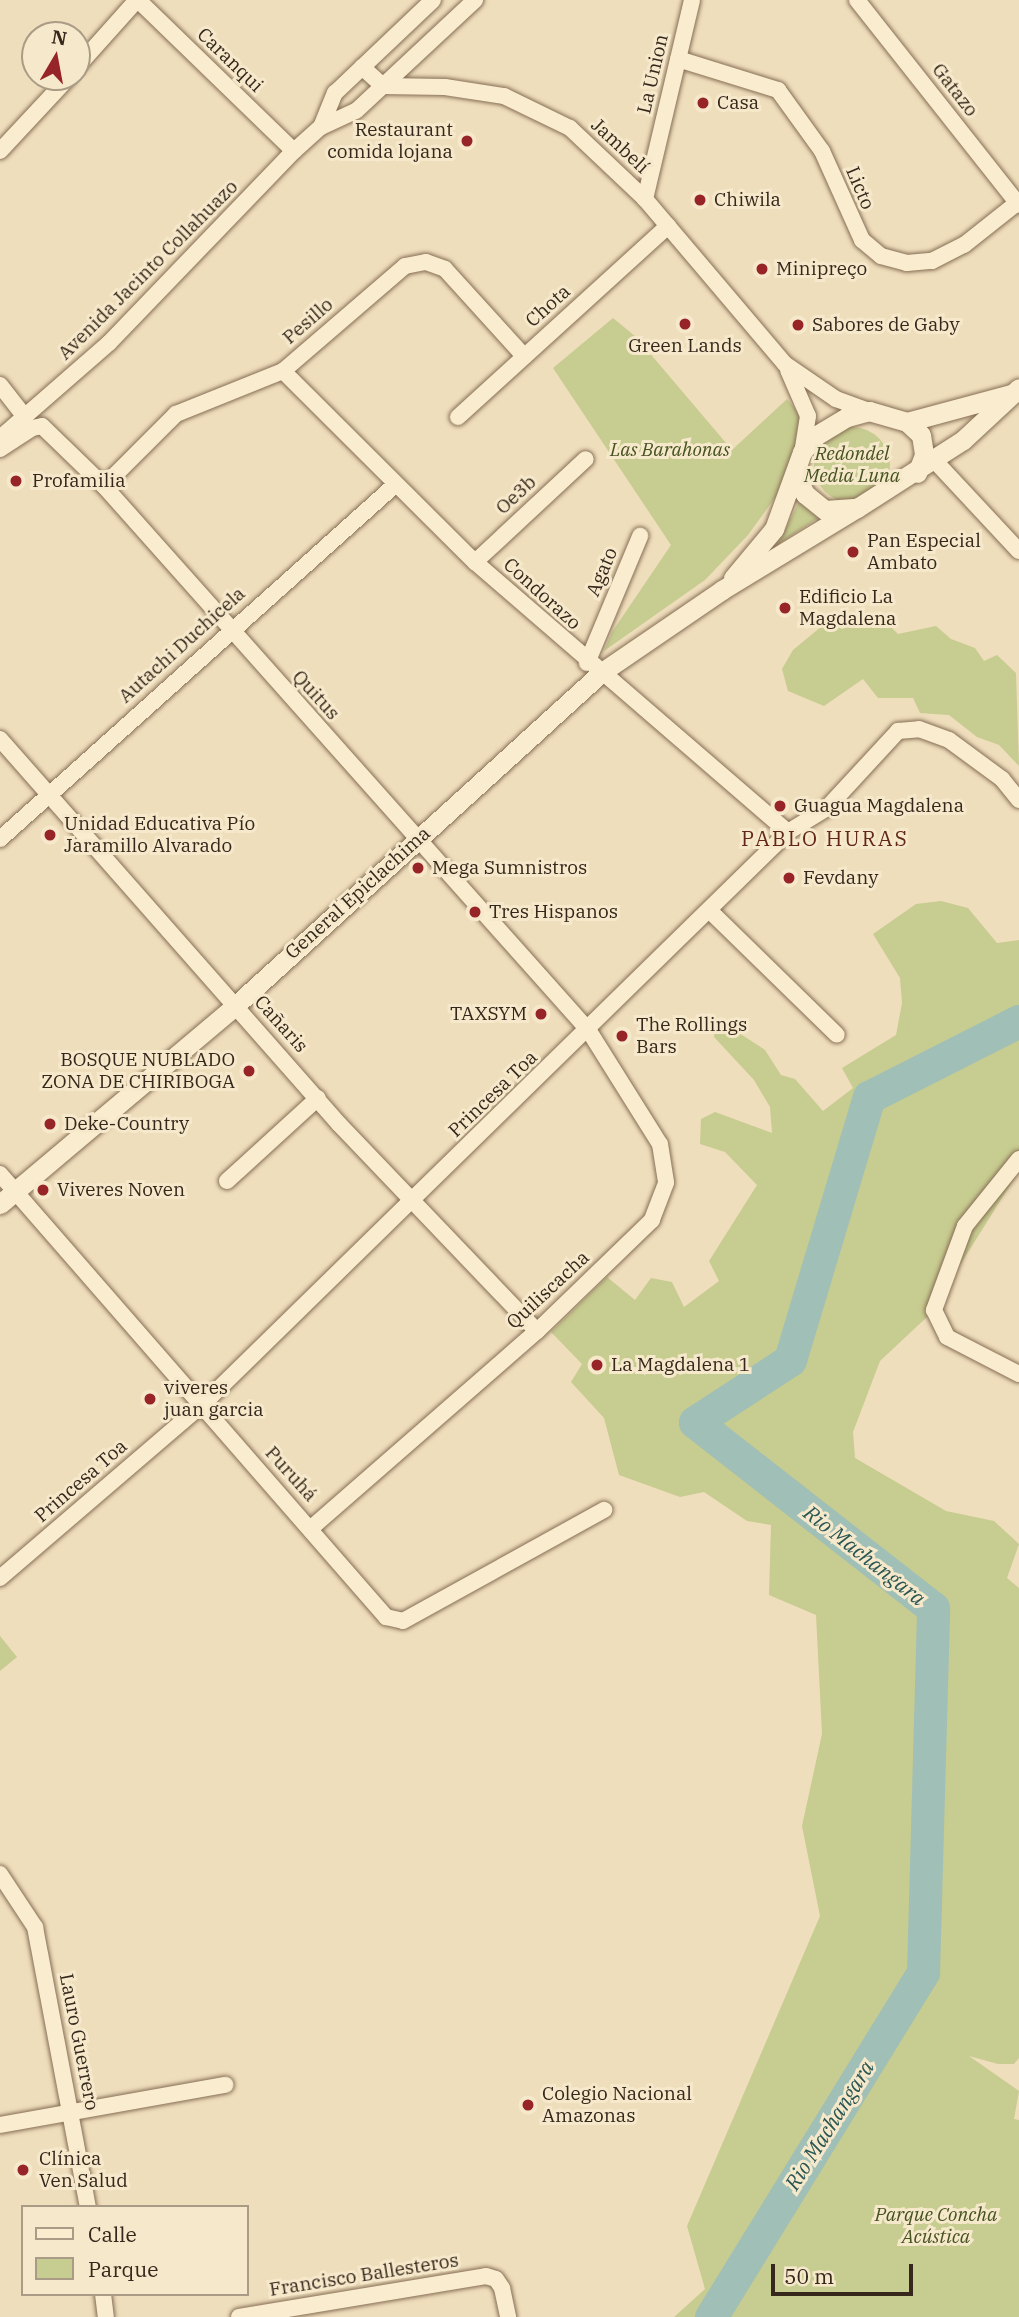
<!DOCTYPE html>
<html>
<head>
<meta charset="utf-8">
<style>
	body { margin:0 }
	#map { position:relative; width:1019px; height:2317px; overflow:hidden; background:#efdebc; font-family:"IBM Plex Serif",serif }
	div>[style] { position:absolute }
	.green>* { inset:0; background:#c7cc90 }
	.round { border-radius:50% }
	.river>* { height:33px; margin:-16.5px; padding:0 16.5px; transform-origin:16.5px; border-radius:16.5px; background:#a0bfb6 }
	.roads { filter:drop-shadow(0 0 2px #866e55) drop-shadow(0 0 2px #866e55) }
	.minor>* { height:16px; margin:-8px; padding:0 8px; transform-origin:8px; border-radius:8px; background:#faeccf }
	.tertiary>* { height:19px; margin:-9.5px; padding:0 9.5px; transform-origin:9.5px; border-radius:9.5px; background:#faeccf }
	.dots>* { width:19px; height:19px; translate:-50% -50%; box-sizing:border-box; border:4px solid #f6e9cb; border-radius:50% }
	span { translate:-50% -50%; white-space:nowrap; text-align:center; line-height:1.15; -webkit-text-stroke:6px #f6e9cb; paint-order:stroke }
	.street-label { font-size:19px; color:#35271b }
	.poi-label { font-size:19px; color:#35271b }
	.left { translate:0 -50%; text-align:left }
	.right { translate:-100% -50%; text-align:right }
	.park-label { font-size:19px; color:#465220; font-style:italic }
	.neighbourhood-label { font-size:21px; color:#632719; letter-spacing:2px }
	.water-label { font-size:21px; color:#295552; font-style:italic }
	.legend { position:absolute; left:21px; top:2205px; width:228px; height:91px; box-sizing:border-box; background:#f6e9cb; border:2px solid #a99b85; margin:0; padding:9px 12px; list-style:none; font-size:21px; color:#35271b }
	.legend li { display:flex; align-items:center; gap:14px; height:35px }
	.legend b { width:35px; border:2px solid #a99b85 }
	.north { position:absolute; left:21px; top:21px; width:70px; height:70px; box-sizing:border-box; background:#f6e9cb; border:2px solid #a99b85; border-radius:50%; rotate:10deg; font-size:19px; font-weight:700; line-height:28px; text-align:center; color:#35271b }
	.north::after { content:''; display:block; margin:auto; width:24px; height:32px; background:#972427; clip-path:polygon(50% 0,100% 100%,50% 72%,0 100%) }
	.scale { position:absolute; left:771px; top:2264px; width:142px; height:32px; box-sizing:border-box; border:4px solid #35271b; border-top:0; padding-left:9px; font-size:21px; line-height:24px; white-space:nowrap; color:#35271b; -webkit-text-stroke:5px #f6e9cb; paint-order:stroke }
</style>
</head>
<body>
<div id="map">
	<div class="green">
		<i style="clip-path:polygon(613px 318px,636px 337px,732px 450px,787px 399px,800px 415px,796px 454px,777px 495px,748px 535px,705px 580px,604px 651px,612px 632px,671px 545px,553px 368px)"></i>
		<i class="round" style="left:814px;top:427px;width:76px;height:76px"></i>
		<i style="clip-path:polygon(799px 502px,818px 518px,775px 546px,784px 532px)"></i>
		<i style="clip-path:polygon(854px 617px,884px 620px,898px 634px,936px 626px,951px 639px,975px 648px,984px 661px,997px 655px,1016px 673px,1019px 766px,999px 745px,977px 737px,949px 715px,920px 713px,913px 698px,878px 698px,863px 679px,824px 706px,788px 691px,782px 669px,793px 650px,828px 621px)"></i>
		<i style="clip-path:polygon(941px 901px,968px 908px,997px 943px,1019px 940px,1019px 1171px,928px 1316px,880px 1361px,853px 1432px,855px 1458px,946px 1511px,994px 1521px,1019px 1544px,1007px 1578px,1019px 1588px,1019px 2058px,1014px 2064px,998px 2064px,969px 2056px,1019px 2091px,1014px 2119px,1019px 2120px,1019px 2317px,674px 2317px,705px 2289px,687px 2226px,820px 1916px,802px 1826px,822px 1734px,816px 1615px,769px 1595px,771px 1525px,747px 1521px,704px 1492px,680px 1497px,619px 1475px,604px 1418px,571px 1382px,582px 1364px,551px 1332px,607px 1277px,635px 1300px,651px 1278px,672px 1282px,684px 1307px,719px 1281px,709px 1261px,757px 1185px,725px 1152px,700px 1144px,701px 1119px,715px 1112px,772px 1133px,770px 1107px,754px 1080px,714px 1037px,716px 1018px,765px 1050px,781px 1075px,795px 1079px,823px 1111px,853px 1088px,842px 1068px,896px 1035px,902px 1003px,900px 978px,873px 934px,916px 904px)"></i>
		<i style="clip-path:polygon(0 1636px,17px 1657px,0 1671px)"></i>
	</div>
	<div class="river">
		<i style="left:711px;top:2317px;width:405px;rotate:-58.4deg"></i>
		<i style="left:923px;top:1972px;width:364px;rotate:-88.4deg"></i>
		<i style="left:933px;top:1608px;width:302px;rotate:-142deg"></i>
		<i style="left:695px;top:1422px;width:113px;rotate:-33.1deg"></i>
		<i style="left:790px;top:1360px;width:275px;rotate:-73.3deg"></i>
		<i style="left:869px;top:1097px;width:168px;rotate:-26.9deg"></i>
	</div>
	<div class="roads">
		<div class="minor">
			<i style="left:138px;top:0;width:217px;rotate:44.1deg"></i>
			<i style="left:857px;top:0;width:261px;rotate:51.7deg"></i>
			<i style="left:678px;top:59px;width:105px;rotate:17.2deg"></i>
			<i style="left:778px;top:90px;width:75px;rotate:54.2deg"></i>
			<i style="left:822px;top:151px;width:98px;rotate:65.8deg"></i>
			<i style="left:862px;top:240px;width:25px;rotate:40deg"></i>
			<i style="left:881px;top:256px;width:27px;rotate:15deg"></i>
			<i style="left:907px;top:263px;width:25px;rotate:-5deg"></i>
			<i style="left:932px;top:261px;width:36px;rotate:-27deg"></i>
			<i style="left:964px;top:245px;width:68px;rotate:-38.4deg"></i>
			<i style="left:77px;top:67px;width:90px;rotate:-48.2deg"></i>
			<i style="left:362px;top:67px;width:28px;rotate:42deg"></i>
			<i style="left:383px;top:86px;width:62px;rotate:0.9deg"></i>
			<i style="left:445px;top:87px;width:60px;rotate:8.7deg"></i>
			<i style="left:504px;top:96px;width:73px;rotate:25.9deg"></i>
			<i style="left:570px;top:128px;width:103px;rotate:43.4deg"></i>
			<i style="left:645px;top:199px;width:216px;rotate:49.7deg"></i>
			<i style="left:785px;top:364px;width:62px;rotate:34.5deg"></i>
			<i style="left:836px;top:399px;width:35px;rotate:20deg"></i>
			<i style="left:321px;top:127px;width:37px;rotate:-68deg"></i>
			<i style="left:335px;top:93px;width:135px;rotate:-43.5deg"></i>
			<i style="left:0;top:151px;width:101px;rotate:-47deg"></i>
			<i style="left:645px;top:199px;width:204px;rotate:-76.7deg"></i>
			<i style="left:788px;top:370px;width:50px;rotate:66.5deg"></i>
			<i style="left:808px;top:416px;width:36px;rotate:99deg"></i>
			<i style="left:283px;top:371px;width:271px;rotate:44.9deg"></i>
			<i style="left:475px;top:562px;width:413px;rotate:40.8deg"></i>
			<i style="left:0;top:385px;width:39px;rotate:52deg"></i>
			<i style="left:458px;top:417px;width:284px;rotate:-42.3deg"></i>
			<i style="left:0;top:438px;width:145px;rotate:-41.1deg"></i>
			<i style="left:109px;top:343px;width:267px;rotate:-46.1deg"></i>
			<i style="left:294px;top:151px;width:36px;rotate:-42deg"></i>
			<i style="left:321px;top:127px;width:38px;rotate:-25deg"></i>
			<i style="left:356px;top:111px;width:163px;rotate:-43deg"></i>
			<i style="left:0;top:449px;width:38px;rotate:-33deg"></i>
			<i style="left:32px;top:428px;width:10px;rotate:-11deg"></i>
			<i style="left:42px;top:426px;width:86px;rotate:44.1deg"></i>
			<i style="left:104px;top:486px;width:730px;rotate:48.33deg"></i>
			<i style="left:589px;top:1031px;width:133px;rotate:57.9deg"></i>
			<i style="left:660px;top:1144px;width:39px;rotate:81deg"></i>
			<i style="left:666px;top:1183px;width:40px;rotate:111deg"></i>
			<i style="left:652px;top:1220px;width:160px;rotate:136deg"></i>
			<i style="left:537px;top:1331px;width:300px;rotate:138.9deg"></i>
			<i style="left:935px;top:461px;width:123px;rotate:47deg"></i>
			<i style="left:104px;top:486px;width:102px;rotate:-45deg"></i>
			<i style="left:176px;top:414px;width:115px;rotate:-21.9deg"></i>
			<i style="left:283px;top:371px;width:161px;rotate:-40.7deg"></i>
			<i style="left:405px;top:266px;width:21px;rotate:-11deg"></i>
			<i style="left:426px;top:262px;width:20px;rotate:20deg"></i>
			<i style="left:445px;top:269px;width:118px;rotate:47.8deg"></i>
			<i style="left:475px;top:562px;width:151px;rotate:-42.9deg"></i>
			<i style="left:587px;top:663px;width:138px;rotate:-67.3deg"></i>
			<i style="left:0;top:739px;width:513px;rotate:48.64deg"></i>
			<i style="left:339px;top:1124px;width:286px;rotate:46.3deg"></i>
			<i style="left:0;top:839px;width:530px;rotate:-41.87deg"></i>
			<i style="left:710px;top:911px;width:177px;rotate:44.3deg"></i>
			<i style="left:1019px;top:1159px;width:86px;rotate:128.9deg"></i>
			<i style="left:965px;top:1226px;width:90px;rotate:110.3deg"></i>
			<i style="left:934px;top:1310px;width:30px;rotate:64deg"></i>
			<i style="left:947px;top:1337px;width:81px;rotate:27.2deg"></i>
			<i style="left:0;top:1174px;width:588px;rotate:48.93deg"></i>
			<i style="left:386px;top:1617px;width:17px;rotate:13deg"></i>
			<i style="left:403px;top:1621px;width:230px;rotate:-28.9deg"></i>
			<i style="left:227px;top:1181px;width:123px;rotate:-42.4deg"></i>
			<i style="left:0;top:1578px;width:265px;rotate:-40.6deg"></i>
			<i style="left:201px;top:1406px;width:821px;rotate:-44.36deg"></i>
			<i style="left:788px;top:832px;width:46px;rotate:-31.6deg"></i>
			<i style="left:827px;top:808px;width:105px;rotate:-47.3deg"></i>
			<i style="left:898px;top:731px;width:21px;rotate:-5deg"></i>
			<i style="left:919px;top:729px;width:32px;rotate:20deg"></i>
			<i style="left:949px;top:740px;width:66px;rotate:36.3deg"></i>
			<i style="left:1002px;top:779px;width:27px;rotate:51deg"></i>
			<i style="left:0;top:1874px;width:64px;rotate:56.6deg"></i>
			<i style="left:35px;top:1927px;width:285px;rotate:79.3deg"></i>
			<i style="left:0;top:2125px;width:229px;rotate:-10.1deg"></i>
			<i style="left:103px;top:2294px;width:23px;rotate:83deg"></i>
			<i style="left:239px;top:2317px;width:250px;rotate:-9.4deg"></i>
			<i style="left:486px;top:2276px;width:10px;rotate:17deg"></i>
			<i style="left:496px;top:2279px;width:11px;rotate:56deg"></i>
			<i style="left:502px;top:2288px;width:30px;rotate:78deg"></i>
		</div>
		<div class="tertiary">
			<i style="left:907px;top:422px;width:108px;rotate:-15.1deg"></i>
			<i style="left:796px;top:475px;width:21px;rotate:65deg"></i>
			<i style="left:805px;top:494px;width:26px;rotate:39deg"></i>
			<i style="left:825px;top:510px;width:32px;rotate:-4deg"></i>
			<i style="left:857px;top:508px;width:126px;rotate:-32.7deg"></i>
			<i style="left:963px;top:440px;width:76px;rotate:-42.9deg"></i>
			<i style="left:733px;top:578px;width:64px;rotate:-50.1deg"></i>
			<i style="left:774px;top:529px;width:82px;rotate:-70deg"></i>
			<i style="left:802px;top:452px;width:23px;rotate:-49deg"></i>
			<i style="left:817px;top:435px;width:35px;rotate:-31deg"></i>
			<i style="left:847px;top:417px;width:23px;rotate:-15deg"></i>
			<i style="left:869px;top:411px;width:40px;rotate:16deg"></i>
			<i style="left:907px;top:422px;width:19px;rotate:43deg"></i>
			<i style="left:921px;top:435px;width:20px;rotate:81deg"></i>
			<i style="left:924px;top:455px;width:19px;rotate:111deg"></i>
			<i style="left:0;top:1204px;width:309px;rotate:-40.1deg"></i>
			<i style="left:236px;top:1005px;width:495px;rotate:-42.3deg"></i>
			<i style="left:602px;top:672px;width:145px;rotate:-34.3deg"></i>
			<i style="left:722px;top:590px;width:158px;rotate:-31.3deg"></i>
		</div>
	</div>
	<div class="dots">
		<i style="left:703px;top:103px;background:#972427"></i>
		<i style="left:467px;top:141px;background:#972427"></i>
		<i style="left:700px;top:200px;background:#972427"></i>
		<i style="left:762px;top:269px;background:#972427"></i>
		<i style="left:685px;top:324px;background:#972427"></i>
		<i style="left:798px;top:325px;background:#972427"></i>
		<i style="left:16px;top:481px;background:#972427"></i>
		<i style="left:853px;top:552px;background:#972427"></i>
		<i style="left:785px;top:608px;background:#972427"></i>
		<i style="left:780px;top:806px;background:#972427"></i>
		<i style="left:50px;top:835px;background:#972427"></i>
		<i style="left:418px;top:868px;background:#972427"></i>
		<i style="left:789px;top:878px;background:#972427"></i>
		<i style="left:475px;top:912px;background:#972427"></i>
		<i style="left:541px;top:1014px;background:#972427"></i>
		<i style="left:622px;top:1036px;background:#972427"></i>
		<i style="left:249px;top:1071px;background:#972427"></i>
		<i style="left:50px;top:1124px;background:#972427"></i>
		<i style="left:43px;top:1190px;background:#972427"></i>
		<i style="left:597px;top:1365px;background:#972427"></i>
		<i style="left:150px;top:1399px;background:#972427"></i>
		<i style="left:528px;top:2105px;background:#972427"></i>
		<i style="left:23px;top:2170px;background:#972427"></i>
	</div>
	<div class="street-label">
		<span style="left:230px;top:60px;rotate:44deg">Caranqui</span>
		<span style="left:653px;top:74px;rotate:-77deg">La Union</span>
		<span style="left:955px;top:90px;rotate:52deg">Gatazo</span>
		<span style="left:620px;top:146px;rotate:43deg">Jambelí</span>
		<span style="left:860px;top:188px;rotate:67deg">Licto</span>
		<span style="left:148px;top:270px;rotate:-45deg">Avenida Jacinto Collahuazo</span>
		<span style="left:548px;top:306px;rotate:-42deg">Chota</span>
		<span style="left:308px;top:321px;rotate:-41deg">Pesillo</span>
		<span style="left:516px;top:495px;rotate:-43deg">Oe3b</span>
		<span style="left:602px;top:572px;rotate:-67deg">Agato</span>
		<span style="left:542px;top:594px;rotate:42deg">Condorazo</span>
		<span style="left:182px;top:645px;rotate:-42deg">Autachi Duchicela</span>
		<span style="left:316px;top:695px;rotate:48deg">Quitus</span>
		<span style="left:358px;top:893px;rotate:-42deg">General Epiclachima</span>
		<span style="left:281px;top:1024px;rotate:48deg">Cañaris</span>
		<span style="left:493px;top:1094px;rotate:-44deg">Princesa Toa</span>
		<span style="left:548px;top:1290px;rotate:-43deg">Quiliscacha</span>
		<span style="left:291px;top:1474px;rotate:48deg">Puruhá</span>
		<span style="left:81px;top:1481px;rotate:-41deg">Princesa Toa</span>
		<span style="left:79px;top:2042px;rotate:79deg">Lauro Guerrero</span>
		<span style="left:364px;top:2275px;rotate:-9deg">Francisco Ballesteros</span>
	</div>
	<div class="poi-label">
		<span class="left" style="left:717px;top:103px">Casa</span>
		<span class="right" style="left:453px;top:141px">Restaurant<br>comida lojana</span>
		<span class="left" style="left:714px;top:200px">Chiwila</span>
		<span class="left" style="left:776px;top:269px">Minipreço</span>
		<span class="left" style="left:812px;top:325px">Sabores de Gaby</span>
		<span style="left:685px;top:346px">Green Lands</span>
		<span class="left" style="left:32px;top:481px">Profamilia</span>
		<span class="left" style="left:867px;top:552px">Pan Especial<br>Ambato</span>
		<span class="left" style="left:799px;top:608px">Edificio La<br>Magdalena</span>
		<span class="left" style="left:794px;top:806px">Guagua Magdalena</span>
		<span class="left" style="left:64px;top:835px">Unidad Educativa Pío<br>Jaramillo Alvarado</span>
		<span class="left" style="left:432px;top:868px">Mega Sumnistros</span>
		<span class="left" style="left:803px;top:878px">Fevdany</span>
		<span class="left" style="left:489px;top:912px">Tres Hispanos</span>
		<span class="right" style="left:527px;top:1014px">TAXSYM</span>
		<span class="left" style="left:636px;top:1036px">The Rollings<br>Bars</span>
		<span class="right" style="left:235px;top:1071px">BOSQUE NUBLADO<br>ZONA DE CHIRIBOGA</span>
		<span class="left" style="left:64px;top:1124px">Deke-Country</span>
		<span class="left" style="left:57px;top:1190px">Viveres Noven</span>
		<span class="left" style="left:611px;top:1365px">La Magdalena 1</span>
		<span class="left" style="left:164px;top:1399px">viveres<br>juan garcia</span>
		<span class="left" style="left:542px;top:2105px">Colegio Nacional<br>Amazonas</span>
		<span class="left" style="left:39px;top:2170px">Clínica<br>Ven Salud</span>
	</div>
	<div class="park-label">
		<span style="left:670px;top:450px">Las Barahonas</span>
		<span style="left:852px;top:465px">Redondel<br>Media Luna</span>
		<span style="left:936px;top:2226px">Parque Concha<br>Acústica</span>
	</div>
	<div class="neighbourhood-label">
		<span style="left:825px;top:838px">PABLO HURAS</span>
	</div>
	<div class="water-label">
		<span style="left:865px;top:1555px;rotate:38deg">Rio Machangara</span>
		<span style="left:829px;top:2125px;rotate:-58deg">Rio Machangara</span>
	</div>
	<ul class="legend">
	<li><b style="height:9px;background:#faeccf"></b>Calle</li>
	<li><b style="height:19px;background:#c7cc90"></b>Parque</li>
	</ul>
	<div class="north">N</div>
	<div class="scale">50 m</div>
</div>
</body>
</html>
